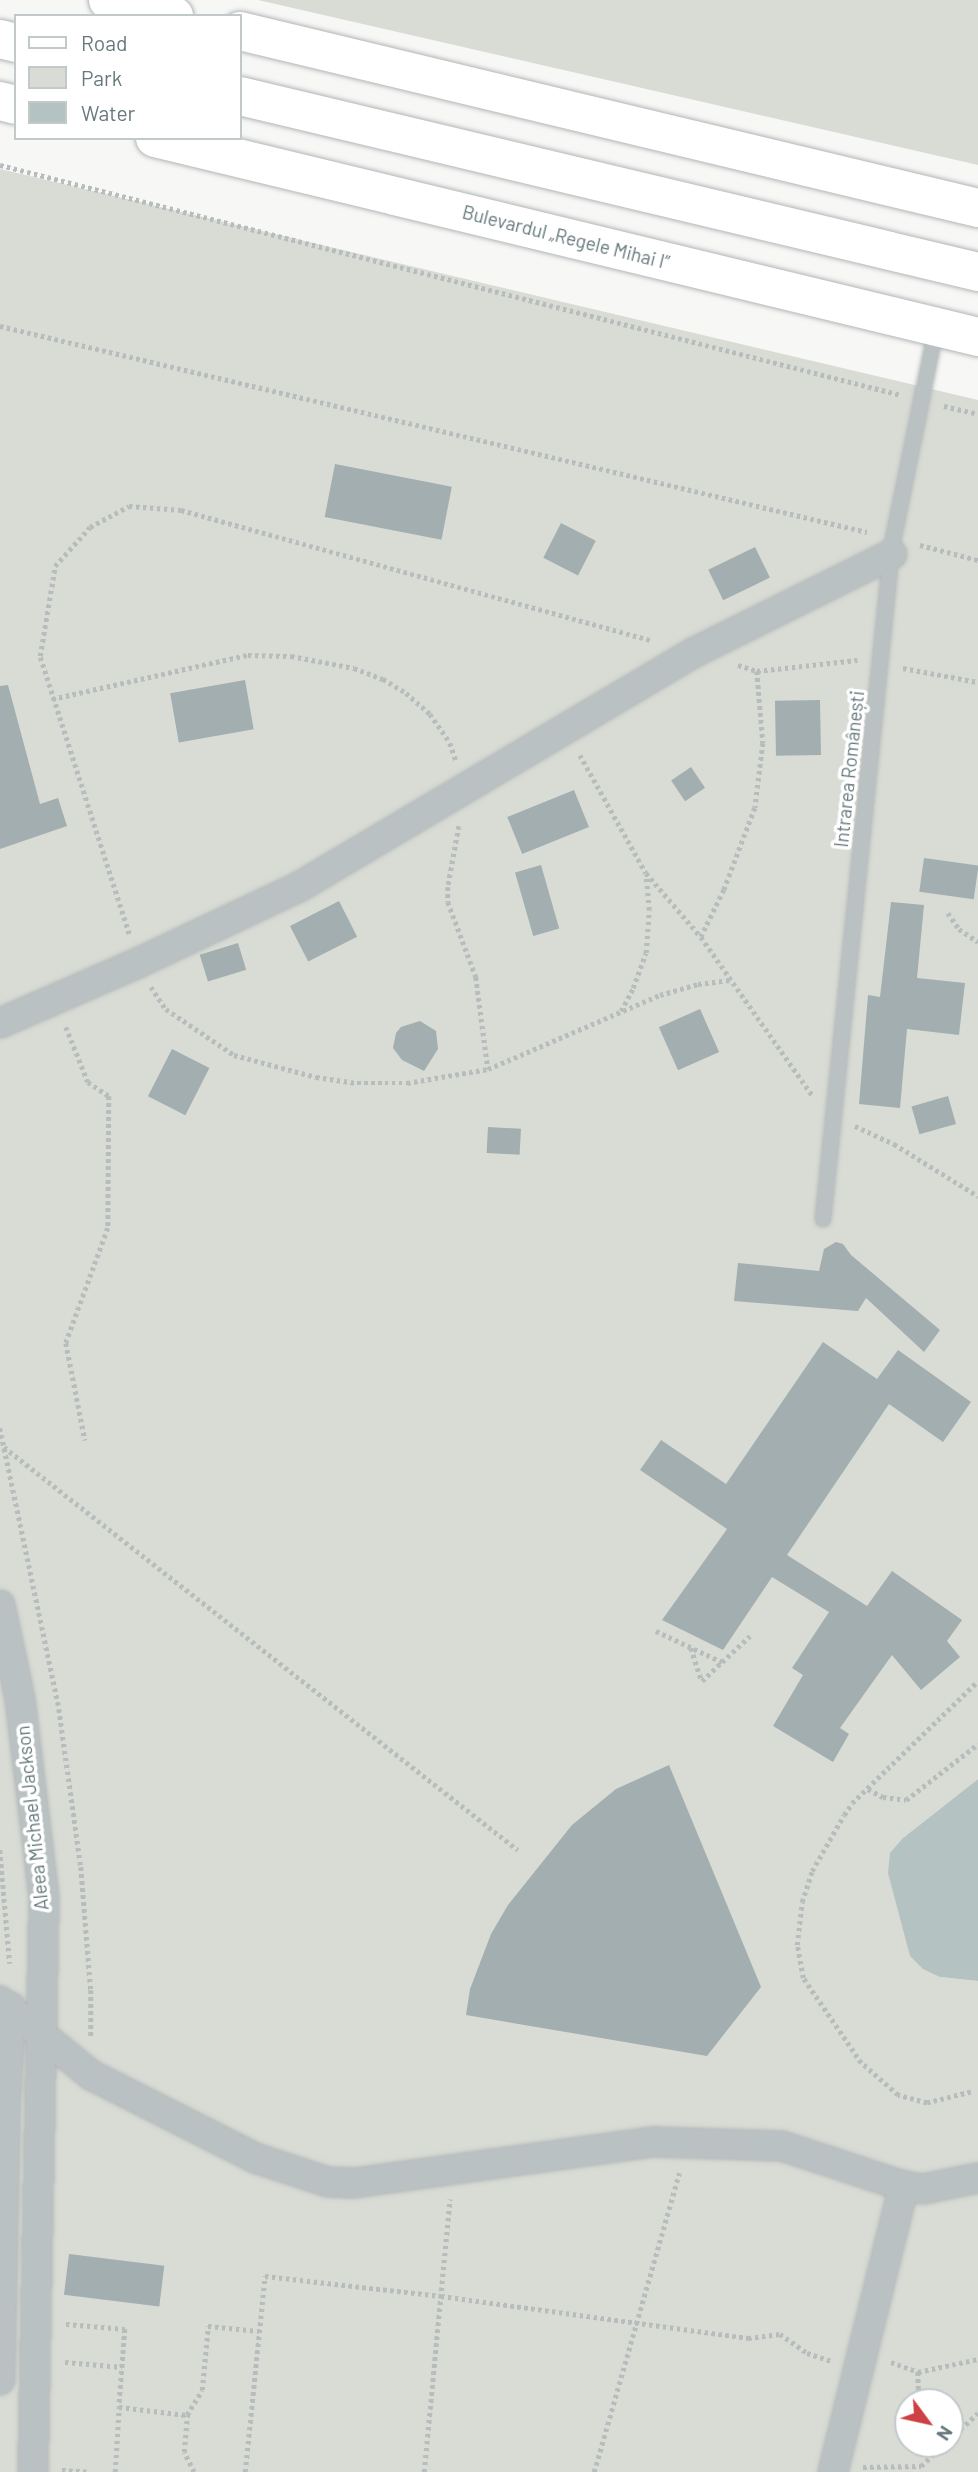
<!DOCTYPE html>
<html>
<head>
<meta charset="utf-8">
<style>
	body { margin:0 }
	#map { position:relative; width:978px; height:2472px; overflow:hidden; background:#f7f7f5; font-family:Barlow,sans-serif }
	div>[style] { position:absolute }
	.green>* { inset:0; background:#d9dcd5 }
	.water>* { inset:0; background:#b4c2c2 }
	.building>* { inset:0; background:#a2aeaf; transform-origin:0 0 }
	.path>* { height:4.5px; margin-top:-2.25px; transform-origin:0; background:repeating-linear-gradient(90deg,#b7bcbc 0 3.5px,transparent 0 7px) }
	.roads { filter:drop-shadow(0 0 2px #b1b7b8) drop-shadow(0 0 2px #b1b7b8) }
	.lane>* { height:14px; margin:-7px; padding:0 7px; transform-origin:7px; border-radius:7px; background:#bac1c2 }
	.street>* { height:28px; margin:-14px; padding:0 14px; transform-origin:14px; border-radius:14px; background:#bac1c2 }
	.primary>* { height:38px; margin:-19px; padding:0 19px; transform-origin:19px; border-radius:19px; background:#fff }
	span { translate:-50% -50%; white-space:nowrap; text-align:center; line-height:1.15; -webkit-text-stroke:7px #fff; paint-order:stroke }
	.street-label { font-size:19px; color:#66797c }
	.legend { position:absolute; left:14px; top:14px; width:228px; height:126px; box-sizing:border-box; background:#fff; border:2px solid #c2c9cb; margin:0; padding:9px 12px; list-style:none; font-size:21px; color:#66797c }
	.legend li { display:flex; align-items:center; gap:14px; height:35px }
	.legend b { width:35px; border:2px solid #c2c9cb }
	.north { position:absolute; left:894px; top:2388px; width:70px; height:70px; box-sizing:border-box; background:#fff; border:2px solid #c2c9cb; border-radius:50%; rotate:123deg; font-size:19px; font-weight:700; line-height:28px; text-align:center; color:#66797c }
	.north::after { content:''; display:block; margin:auto; width:24px; height:32px; background:#cd4044; clip-path:polygon(50% 0,100% 100%,50% 72%,0 100%) }
</style>
</head>
<body>
<div id="map">
	<div class="green">
		<i style="clip-path:polygon(258px 0,978px 0,978px 165px)"></i>
		<i style="clip-path:polygon(evenodd,0 169px,978px 400px,978px 1779px,903px 1838px,940px 1977px,978px 1981px,978px 2472px,0 2472px,0 169px,908px 2402px,950px 2402px,950px 2444px,908px 2444px,908px 2402px)"></i>
	</div>
	<div class="water">
		<i style="clip-path:polygon(978px 1779px,978px 1981px,940px 1977px,923px 1969px,910px 1956px,888px 1873px,890px 1853px,903px 1838px)"></i>
	</div>
	<div class="building">
		<i style="left:335px;top:464px;width:119px;height:54px;rotate:11deg"></i>
		<i style="left:561px;top:523px;width:39px;height:39px;rotate:27deg"></i>
		<i style="left:755px;top:547px;width:34px;height:52px;rotate:64deg"></i>
		<i style="left:245px;top:680px;width:50px;height:76px;rotate:80deg"></i>
		<i style="clip-path:polygon(8px 685px,40px 804px,58px 798px,67px 826px,0 849px,0 686px)"></i>
		<i style="left:820px;top:700px;width:55px;height:45px;rotate:89deg"></i>
		<i style="left:691px;top:767px;width:25px;height:24px;rotate:56deg"></i>
		<i style="left:574px;top:790px;width:40px;height:72px;rotate:68deg"></i>
		<i style="left:924px;top:858px;width:55px;height:34px;rotate:8deg"></i>
		<i style="left:541px;top:865px;width:66px;height:27px;rotate:74deg"></i>
		<i style="left:339px;top:901px;width:40px;height:55px;rotate:63deg"></i>
		<i style="clip-path:polygon(891px 902px,924px 905px,917px 978px,965px 983px,959px 1035px,907px 1029px,900px 1108px,859px 1104px,868px 995px,880px 997px)"></i>
		<i style="left:238px;top:943px;width:28px;height:40px;rotate:73deg"></i>
		<i style="left:700px;top:1009px;width:47px;height:45px;rotate:66deg"></i>
		<i style="clip-path:polygon(420px 1021px,436px 1031px,438px 1049px,424px 1071px,402px 1060px,393px 1048px,396px 1033px,401px 1027px)"></i>
		<i style="left:172px;top:1049px;width:42px;height:53px;rotate:27deg"></i>
		<i style="left:948px;top:1096px;width:29px;height:38px;rotate:74deg"></i>
		<i style="left:488px;top:1127px;width:33px;height:26px;rotate:3deg"></i>
		<i style="clip-path:polygon(836px 1242px,843px 1244px,851px 1255px,940px 1330px,924px 1352px,866px 1298px,858px 1311px,734px 1301px,738px 1263px,819px 1271px,824px 1249px)"></i>
		<i style="clip-path:polygon(823px 1342px,877px 1379px,898px 1350px,971px 1402px,943px 1442px,889px 1404px,787px 1555px,867px 1606px,892px 1571px,962px 1620px,947px 1641px,960px 1657px,921px 1690px,892px 1655px,840px 1728px,849px 1734px,833px 1762px,773px 1726px,803px 1675px,792px 1668px,829px 1612px,772px 1577px,723px 1650px,662px 1620px,727px 1529px,640px 1470px,661px 1440px,726px 1484px)"></i>
		<i style="clip-path:polygon(669px 1765px,761px 1987px,707px 2056px,466px 2015px,470px 1989px,491px 1934px,508px 1905px,572px 1825px,616px 1789px)"></i>
		<i style="left:69px;top:2254px;width:96px;height:41px;rotate:7deg"></i>
	</div>
	<div class="path">
		<i style="left:0;top:165px;width:930px;rotate:14.32deg"></i>
		<i style="left:0;top:326px;width:891px;rotate:13.37deg"></i>
		<i style="left:944px;top:406px;width:35px;rotate:13deg"></i>
		<i style="left:920px;top:545px;width:60px;rotate:14.5deg"></i>
		<i style="left:738px;top:665px;width:20px;rotate:18deg"></i>
		<i style="left:757px;top:671px;width:101px;rotate:-6.3deg"></i>
		<i style="left:903px;top:668px;width:76px;rotate:10.6deg"></i>
		<i style="left:757px;top:671px;width:72px;rotate:85.2deg"></i>
		<i style="left:763px;top:743px;width:65px;rotate:97deg"></i>
		<i style="left:755px;top:808px;width:88px;rotate:110.7deg"></i>
		<i style="left:724px;top:890px;width:52px;rotate:116.1deg"></i>
		<i style="left:701px;top:937px;width:193px;rotate:54.9deg"></i>
		<i style="left:52px;top:699px;width:201px;rotate:-12.7deg"></i>
		<i style="left:248px;top:655px;width:43px;rotate:1.3deg"></i>
		<i style="left:291px;top:656px;width:64px;rotate:10.8deg"></i>
		<i style="left:354px;top:668px;width:31px;rotate:21deg"></i>
		<i style="left:383px;top:679px;width:27px;rotate:31deg"></i>
		<i style="left:406px;top:693px;width:32px;rotate:41deg"></i>
		<i style="left:430px;top:714px;width:35px;rotate:55deg"></i>
		<i style="left:450px;top:743px;width:18px;rotate:71deg"></i>
		<i style="left:580px;top:755px;width:135px;rotate:60.8deg"></i>
		<i style="left:646px;top:873px;width:84px;rotate:49.3deg"></i>
		<i style="left:459px;top:826px;width:62px;rotate:100.2deg"></i>
		<i style="left:448px;top:887px;width:15px;rotate:90deg"></i>
		<i style="left:448px;top:902px;width:80px;rotate:69.5deg"></i>
		<i style="left:476px;top:977px;width:93px;rotate:82.6deg"></i>
		<i style="left:948px;top:913px;width:19px;rotate:55deg"></i>
		<i style="left:959px;top:929px;width:23px;rotate:34deg"></i>
		<i style="left:129px;top:934px;width:292px;rotate:-107.8deg"></i>
		<i style="left:40px;top:656px;width:91px;rotate:-80.5deg"></i>
		<i style="left:55px;top:566px;width:52px;rotate:-48.1deg"></i>
		<i style="left:90px;top:527px;width:44px;rotate:-28.3deg"></i>
		<i style="left:129px;top:506px;width:52px;rotate:4.4deg"></i>
		<i style="left:181px;top:510px;width:489px;rotate:15.5deg"></i>
		<i style="left:151px;top:987px;width:27px;rotate:56deg"></i>
		<i style="left:166px;top:1009px;width:82px;rotate:34.1deg"></i>
		<i style="left:234px;top:1055px;width:85px;rotate:15deg"></i>
		<i style="left:316px;top:1077px;width:41px;rotate:8.3deg"></i>
		<i style="left:357px;top:1083px;width:50px"></i>
		<i style="left:407px;top:1083px;width:82px;rotate:-9.8deg"></i>
		<i style="left:488px;top:1069px;width:187px;rotate:-23.3deg"></i>
		<i style="left:660px;top:995px;width:40px;rotate:-16deg"></i>
		<i style="left:698px;top:984px;width:34px;rotate:-7deg"></i>
		<i style="left:621px;top:1011px;width:26px;rotate:-62deg"></i>
		<i style="left:633px;top:988px;width:37px;rotate:-70deg"></i>
		<i style="left:646px;top:953px;width:43px;rotate:-86deg"></i>
		<i style="left:649px;top:910px;width:35px;rotate:-95deg"></i>
		<i style="left:66px;top:1027px;width:59px;rotate:68.2deg"></i>
		<i style="left:88px;top:1082px;width:25px;rotate:34deg"></i>
		<i style="left:109px;top:1096px;width:132px;rotate:90.4deg"></i>
		<i style="left:108px;top:1228px;width:122px;rotate:110.1deg"></i>
		<i style="left:66px;top:1343px;width:99px;rotate:78.9deg"></i>
		<i style="left:855px;top:1126px;width:43px;rotate:24.8deg"></i>
		<i style="left:894px;top:1144px;width:99px;rotate:31.8deg"></i>
		<i style="left:0;top:1428px;width:287px;rotate:78.1deg"></i>
		<i style="left:59px;top:1709px;width:160px;rotate:82.1deg"></i>
		<i style="left:81px;top:1867px;width:123px;rotate:85.4deg"></i>
		<i style="left:91px;top:1990px;width:46px;rotate:90deg"></i>
		<i style="left:4px;top:1447px;width:653px;rotate:38.1deg"></i>
		<i style="left:656px;top:1631px;width:73px;rotate:25.2deg"></i>
		<i style="left:722px;top:1662px;width:38px;rotate:-43deg"></i>
		<i style="left:691px;top:1648px;width:35px;rotate:72deg"></i>
		<i style="left:702px;top:1681px;width:28px;rotate:-44deg"></i>
		<i style="left:868px;top:1789px;width:17px;rotate:28deg"></i>
		<i style="left:883px;top:1797px;width:23px;rotate:7deg"></i>
		<i style="left:906px;top:1800px;width:91px;rotate:-37.9deg"></i>
		<i style="left:0;top:1850px;width:114px;rotate:85deg"></i>
		<i style="left:971px;top:2092px;width:45px;rotate:166deg"></i>
		<i style="left:927px;top:2103px;width:30px;rotate:-165deg"></i>
		<i style="left:898px;top:2095px;width:49px;rotate:-139.1deg"></i>
		<i style="left:861px;top:2063px;width:103px;rotate:-124.3deg"></i>
		<i style="left:803px;top:1978px;width:34px;rotate:-100deg"></i>
		<i style="left:797px;top:1945px;width:43px;rotate:-83.4deg"></i>
		<i style="left:802px;top:1902px;width:33px;rotate:-72deg"></i>
		<i style="left:812px;top:1871px;width:64px;rotate:-60.3deg"></i>
		<i style="left:844px;top:1815px;width:14px;rotate:-56deg"></i>
		<i style="left:852px;top:1803px;width:175px;rotate:-44.1deg"></i>
		<i style="left:66px;top:2324px;width:59px;rotate:4.8deg"></i>
		<i style="left:125px;top:2329px;width:78px;rotate:94.4deg"></i>
		<i style="left:65px;top:2362px;width:57px;rotate:5deg"></i>
		<i style="left:891px;top:2362px;width:29px;rotate:20deg"></i>
		<i style="left:918px;top:2372px;width:61px;rotate:-12.2deg"></i>
		<i style="left:918px;top:2372px;width:30px;rotate:88deg"></i>
		<i style="left:950px;top:2439px;width:38px;rotate:-43deg"></i>
		<i style="left:863px;top:2467px;width:58px;rotate:-1deg"></i>
		<i style="left:921px;top:2466px;width:33px;rotate:-43deg"></i>
		<i style="left:62px;top:2470px;width:26px;rotate:4deg"></i>
		<i style="left:115px;top:2472px;width:65px;rotate:-86.5deg"></i>
		<i style="left:119px;top:2407px;width:68px;rotate:6.7deg"></i>
		<i style="left:194px;top:2472px;width:22px;rotate:-117deg"></i>
		<i style="left:184px;top:2452px;width:37px;rotate:-85deg"></i>
		<i style="left:187px;top:2415px;width:29px;rotate:-59deg"></i>
		<i style="left:202px;top:2390px;width:64px;rotate:-84.6deg"></i>
		<i style="left:208px;top:2326px;width:51px;rotate:5.6deg"></i>
		<i style="left:245px;top:2472px;width:197px;rotate:-84.2deg"></i>
		<i style="left:265px;top:2276px;width:177px;rotate:6.5deg"></i>
		<i style="left:441px;top:2296px;width:310px;rotate:7.8deg"></i>
		<i style="left:748px;top:2338px;width:32px;rotate:-7deg"></i>
		<i style="left:780px;top:2334px;width:33px;rotate:35deg"></i>
		<i style="left:807px;top:2353px;width:26px;rotate:18deg"></i>
		<i style="left:424px;top:2472px;width:274px;rotate:-84.6deg"></i>
		<i style="left:594px;top:2472px;width:311px;rotate:-74.1deg"></i>
	</div>
	<div class="roads">
		<div class="lane">
			<i style="left:823px;top:1219px;width:678px;rotate:-84.15deg"></i>
			<i style="left:892px;top:545px;width:220px;rotate:-78.5deg"></i>
		</div>
		<div class="street">
			<i style="left:0;top:1023px;width:150px;rotate:-23.5deg"></i>
			<i style="left:138px;top:963px;width:178px;rotate:-25.3deg"></i>
			<i style="left:299px;top:887px;width:458px;rotate:-30.7deg"></i>
			<i style="left:693px;top:653px;width:222px;rotate:-26.4deg"></i>
			<i style="left:0;top:1605px;width:96px;rotate:78deg"></i>
			<i style="left:20px;top:1699px;width:199px;rotate:83.1deg"></i>
			<i style="left:44px;top:1897px;width:575px;rotate:91.1deg"></i>
			<i style="left:0;top:2001px;width:117px;rotate:39.1deg"></i>
			<i style="left:91px;top:2075px;width:184px;rotate:26.8deg"></i>
			<i style="left:255px;top:2158px;width:77px;rotate:18.2deg"></i>
			<i style="left:328px;top:2182px;width:26px;rotate:2deg"></i>
			<i style="left:354px;top:2183px;width:304px;rotate:-7.8deg"></i>
			<i style="left:655px;top:2142px;width:127px;rotate:1.8deg"></i>
			<i style="left:782px;top:2146px;width:128px;rotate:18.2deg"></i>
			<i style="left:904px;top:2186px;width:19px;rotate:9deg"></i>
			<i style="left:923px;top:2189px;width:56px;rotate:-11.3deg"></i>
			<i style="left:0;top:2380px;width:272px;rotate:-88.9deg"></i>
			<i style="left:5px;top:2108px;width:101px;rotate:-86.6deg"></i>
			<i style="left:833px;top:2472px;width:295px;rotate:-76.1deg"></i>
		</div>
		<div class="primary">
			<i style="left:108px;top:0;width:68px;rotate:13.6deg"></i>
			<i style="left:240px;top:31px;width:759px;rotate:13.49deg"></i>
			<i style="left:0;top:39px;width:16px;rotate:14deg"></i>
			<i style="left:240px;top:96px;width:759px;rotate:13.41deg"></i>
			<i style="left:0;top:101px;width:16px;rotate:14deg"></i>
			<i style="left:155px;top:138px;width:847px;rotate:13.59deg"></i>
		</div>
	</div>
	<div class="street-label">
		<span style="left:566px;top:237px;rotate:14deg">Bulevardul „Regele Mihai I”</span>
		<span style="left:849px;top:769px;rotate:-84deg">Intrarea Românești</span>
		<span style="left:32px;top:1818px;rotate:-96deg">Aleea Michael Jackson</span>
	</div>
	<ul class="legend">
	<li><b style="height:9px;background:#fff"></b>Road</li>
	<li><b style="height:19px;background:#d9dcd5"></b>Park</li>
	<li><b style="height:19px;background:#b4c2c2"></b>Water</li>
	</ul>
	<div class="north">N</div>
</div>
</body>
</html>
